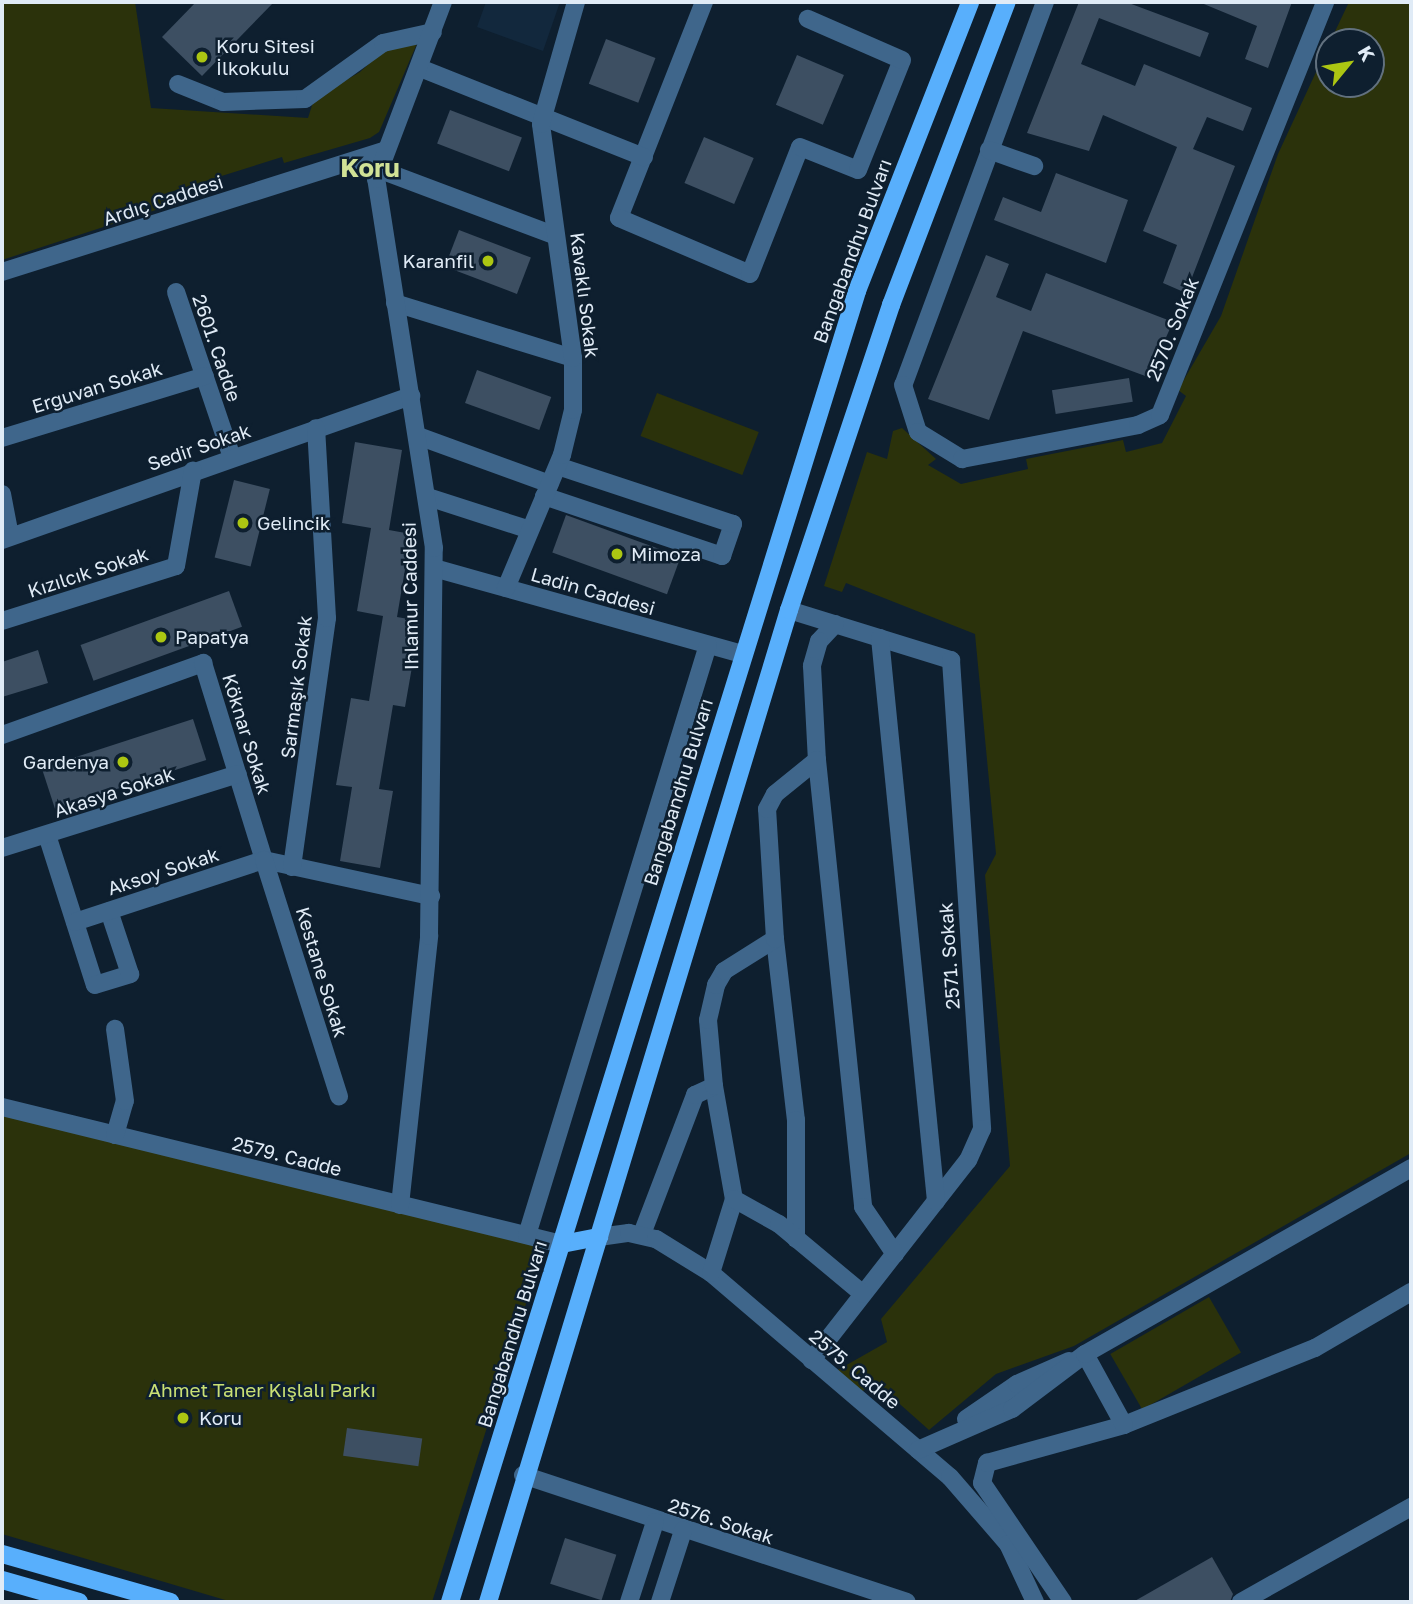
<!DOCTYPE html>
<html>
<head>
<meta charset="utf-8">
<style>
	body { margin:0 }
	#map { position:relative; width:1413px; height:1604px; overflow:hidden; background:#0e1f2f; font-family:"Golos Text",sans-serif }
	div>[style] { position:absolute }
	.built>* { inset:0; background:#12283d }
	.green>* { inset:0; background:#2b320b; transform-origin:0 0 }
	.building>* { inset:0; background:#3d4f62; transform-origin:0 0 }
	.minor>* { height:18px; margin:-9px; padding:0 9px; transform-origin:9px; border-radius:9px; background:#3f668b }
	.major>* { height:18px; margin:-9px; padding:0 9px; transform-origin:9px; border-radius:9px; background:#58affc }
	.dots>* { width:19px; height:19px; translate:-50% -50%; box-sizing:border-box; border:4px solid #0e1f2f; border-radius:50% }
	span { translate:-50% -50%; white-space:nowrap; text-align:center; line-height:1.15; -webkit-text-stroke:5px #0e1f2f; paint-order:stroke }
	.poi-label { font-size:19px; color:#e0ebf6 }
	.left { translate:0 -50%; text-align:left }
	.right { translate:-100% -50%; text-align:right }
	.street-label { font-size:19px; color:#e0ebf6 }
	.park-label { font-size:19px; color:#cae074 }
	.district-label { font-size:26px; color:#d1e296; font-weight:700 }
	.frame { position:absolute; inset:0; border:4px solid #e0ebf6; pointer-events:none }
	.north { position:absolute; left:1315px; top:28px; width:70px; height:70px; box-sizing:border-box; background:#0e1f2f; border:2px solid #62717f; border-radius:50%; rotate:60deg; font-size:19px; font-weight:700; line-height:28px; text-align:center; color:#e0ebf6 }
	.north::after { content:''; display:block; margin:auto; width:24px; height:32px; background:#acc612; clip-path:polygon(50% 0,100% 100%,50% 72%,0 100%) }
</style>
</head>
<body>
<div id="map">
	<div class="built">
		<i style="clip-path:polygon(486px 2px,560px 2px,543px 51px,477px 27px)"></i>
	</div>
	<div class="green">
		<i style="clip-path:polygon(2px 2px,135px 2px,151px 108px,308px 118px,314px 99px,360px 72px,386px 48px,418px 41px,379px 132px,370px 138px,284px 163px,282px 157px,164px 194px,165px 207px,2px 260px)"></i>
		<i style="clip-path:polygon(1349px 2px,1411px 2px,1411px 1153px,1074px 1346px,996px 1374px,929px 1430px,875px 1382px,860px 1393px,836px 1371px,887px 1342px,881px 1319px,1010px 1166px,985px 875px,996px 854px,975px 634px,846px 583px,842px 592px,824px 586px,867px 452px,887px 459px,893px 431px,902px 428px,936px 459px,928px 465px,961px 484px,1028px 469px,1026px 459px,1123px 440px,1126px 452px,1162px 443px,1186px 396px,1178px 390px,1221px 316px,1278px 154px,1329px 44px,1329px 84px,1371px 84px,1371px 42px,1330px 42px)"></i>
		<i style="left:657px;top:393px;width:109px;height:46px;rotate:21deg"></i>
		<i style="clip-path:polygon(2px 1107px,546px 1240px,432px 1602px,232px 1602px,2px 1534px)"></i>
		<i style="left:1209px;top:1297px;width:64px;height:114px;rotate:60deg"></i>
	</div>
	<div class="building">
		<i style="clip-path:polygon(196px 2px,274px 2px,202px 76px,162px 37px)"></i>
		<i style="clip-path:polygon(1079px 2px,1126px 2px,1209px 33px,1200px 57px,1099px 18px,1081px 64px,1135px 86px,1144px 64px,1252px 108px,1243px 131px,1207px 117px,1193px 149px,1235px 166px,1186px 293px,1163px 283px,1177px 245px,1143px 231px,1177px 147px,1103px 115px,1089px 151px,1027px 133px)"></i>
		<i style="clip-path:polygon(1199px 2px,1292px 2px,1268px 68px,1245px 59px,1257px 26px)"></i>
		<i style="left:606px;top:39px;width:53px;height:48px;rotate:21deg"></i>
		<i style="left:797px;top:55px;width:51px;height:54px;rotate:23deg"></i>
		<i style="left:450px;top:110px;width:77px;height:36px;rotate:21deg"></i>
		<i style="left:704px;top:137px;width:54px;height:50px;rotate:23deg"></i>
		<i style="clip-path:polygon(1056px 173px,1128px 200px,1106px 263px,994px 220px,1003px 197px,1041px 212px)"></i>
		<i style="left:459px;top:230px;width:77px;height:39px;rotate:21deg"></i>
		<i style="clip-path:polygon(986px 255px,1009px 264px,996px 297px,1031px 311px,1046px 273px,1173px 322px,1148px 377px,1023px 331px,989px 420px,928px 399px)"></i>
		<i style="left:477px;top:370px;width:79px;height:35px;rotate:20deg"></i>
		<i style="left:1129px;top:378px;width:24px;height:78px;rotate:81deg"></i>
		<i style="clip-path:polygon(355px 442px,402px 450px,389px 530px,411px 534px,397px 617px,420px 621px,405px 707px,393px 705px,379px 789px,393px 791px,380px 868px,340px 861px,352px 787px,336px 785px,351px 698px,369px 701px,383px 616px,357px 611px,371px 528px,342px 523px)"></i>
		<i style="left:234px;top:480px;width:37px;height:80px;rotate:14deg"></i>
		<i style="left:566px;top:515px;width:122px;height:40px;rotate:20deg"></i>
		<i style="left:229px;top:591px;width:38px;height:158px;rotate:70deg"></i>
		<i style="clip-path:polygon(38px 650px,48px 683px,2px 697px,2px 662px)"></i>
		<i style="left:193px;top:719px;width:43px;height:159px;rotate:72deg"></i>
		<i style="left:347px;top:1428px;width:76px;height:28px;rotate:8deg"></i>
		<i style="left:565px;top:1538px;width:54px;height:48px;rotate:18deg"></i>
		<i style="clip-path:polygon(1212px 1557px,1233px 1594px,1230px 1602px,1133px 1602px)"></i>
	</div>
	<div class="minor">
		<i style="left:704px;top:2px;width:232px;rotate:111.5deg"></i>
		<i style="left:619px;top:218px;width:142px;rotate:23.1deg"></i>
		<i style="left:750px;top:274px;width:136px;rotate:-68.5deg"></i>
		<i style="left:800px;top:147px;width:62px;rotate:21.6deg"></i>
		<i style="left:858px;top:170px;width:118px;rotate:-68.2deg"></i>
		<i style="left:902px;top:60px;width:103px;rotate:-156.4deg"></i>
		<i style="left:1045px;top:2px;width:408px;rotate:110.3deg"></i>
		<i style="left:903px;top:385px;width:49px;rotate:72.3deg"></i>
		<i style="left:918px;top:432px;width:52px;rotate:31.5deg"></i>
		<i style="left:962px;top:459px;width:179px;rotate:-10.9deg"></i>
		<i style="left:1138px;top:425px;width:24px;rotate:-24deg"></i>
		<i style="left:1160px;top:415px;width:445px;rotate:-68.2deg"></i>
		<i style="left:420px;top:68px;width:241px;rotate:21.7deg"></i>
		<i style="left:178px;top:84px;width:48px;rotate:21.8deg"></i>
		<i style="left:223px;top:102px;width:82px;rotate:-2.1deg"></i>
		<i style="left:305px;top:99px;width:96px;rotate:-35.7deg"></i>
		<i style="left:383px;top:43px;width:51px;rotate:-12.4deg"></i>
		<i style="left:989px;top:150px;width:48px;rotate:19.6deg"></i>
		<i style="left:378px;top:169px;width:190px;rotate:20.6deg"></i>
		<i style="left:2px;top:272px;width:403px;rotate:-17.6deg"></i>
		<i style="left:176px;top:292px;width:174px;rotate:71.3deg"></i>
		<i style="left:395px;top:303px;width:186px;rotate:17.2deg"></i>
		<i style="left:418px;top:436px;width:140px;rotate:20deg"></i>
		<i style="left:2px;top:438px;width:212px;rotate:-17deg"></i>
		<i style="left:2px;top:494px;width:43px;rotate:79.2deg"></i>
		<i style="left:544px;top:496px;width:188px;rotate:18.6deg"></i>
		<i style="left:722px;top:556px;width:34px;rotate:-71deg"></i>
		<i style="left:733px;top:524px;width:184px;rotate:-161.7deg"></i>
		<i style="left:428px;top:497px;width:107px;rotate:17.9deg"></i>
		<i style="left:2px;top:540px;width:434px;rotate:-19.4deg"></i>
		<i style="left:434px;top:568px;width:319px;rotate:15.6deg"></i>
		<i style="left:506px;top:588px;width:144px;rotate:-67.2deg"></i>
		<i style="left:562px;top:455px;width:46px;rotate:-76.3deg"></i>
		<i style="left:573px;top:410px;width:52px;rotate:-90deg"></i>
		<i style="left:573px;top:358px;width:236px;rotate:-97.8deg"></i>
		<i style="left:541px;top:124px;width:127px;rotate:-74deg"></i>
		<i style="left:789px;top:610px;width:170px;rotate:17.2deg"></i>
		<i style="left:951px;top:660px;width:470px;rotate:86.2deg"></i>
		<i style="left:982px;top:1129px;width:34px;rotate:114deg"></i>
		<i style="left:968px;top:1160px;width:254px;rotate:128deg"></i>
		<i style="left:2px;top:621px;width:182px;rotate:-17.5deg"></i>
		<i style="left:176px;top:566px;width:97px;rotate:-79.9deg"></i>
		<i style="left:835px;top:624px;width:23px;rotate:133deg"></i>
		<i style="left:819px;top:641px;width:26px;rotate:106deg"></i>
		<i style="left:812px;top:666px;width:94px;rotate:87deg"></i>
		<i style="left:817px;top:760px;width:449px;rotate:84.1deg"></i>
		<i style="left:863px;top:1207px;width:57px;rotate:55.8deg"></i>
		<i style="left:880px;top:638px;width:566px;rotate:84.32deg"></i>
		<i style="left:2px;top:735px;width:214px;rotate:-19.7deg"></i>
		<i style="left:203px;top:663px;width:206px;rotate:72.8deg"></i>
		<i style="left:264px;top:860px;width:171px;rotate:12.2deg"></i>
		<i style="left:47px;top:835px;width:157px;rotate:72.3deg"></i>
		<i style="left:95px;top:985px;width:37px;rotate:-17deg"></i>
		<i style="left:130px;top:974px;width:66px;rotate:-108.4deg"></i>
		<i style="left:2px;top:848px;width:247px;rotate:-17.4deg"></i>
		<i style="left:292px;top:867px;width:251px;rotate:-82deg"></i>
		<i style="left:327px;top:618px;width:190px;rotate:-93.3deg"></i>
		<i style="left:75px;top:922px;width:199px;rotate:-18.2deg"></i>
		<i style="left:264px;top:860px;width:248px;rotate:72.4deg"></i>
		<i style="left:775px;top:939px;width:182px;rotate:83.4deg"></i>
		<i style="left:796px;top:1120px;width:119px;rotate:90deg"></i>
		<i style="left:714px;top:1086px;width:115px;rotate:80deg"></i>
		<i style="left:2px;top:1107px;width:577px;rotate:13.75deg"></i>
		<i style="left:115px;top:1135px;width:35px;rotate:-74deg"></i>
		<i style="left:125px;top:1101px;width:73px;rotate:-97.9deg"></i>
		<i style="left:400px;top:1205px;width:271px;rotate:-83.8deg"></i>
		<i style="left:429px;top:936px;width:388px;rotate:-89.3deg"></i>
		<i style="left:434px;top:548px;width:374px;rotate:-98.9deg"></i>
		<i style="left:376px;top:179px;width:189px;rotate:-69.3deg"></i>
		<i style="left:642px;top:1234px;width:149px;rotate:-69.1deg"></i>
		<i style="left:695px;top:1095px;width:21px;rotate:-25deg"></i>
		<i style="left:714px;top:1086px;width:66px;rotate:-95.2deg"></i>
		<i style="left:708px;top:1020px;width:36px;rotate:-77deg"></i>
		<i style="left:716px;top:985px;width:16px;rotate:-60deg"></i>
		<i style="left:724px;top:971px;width:60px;rotate:-32.1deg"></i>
		<i style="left:775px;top:939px;width:130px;rotate:-93.5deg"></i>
		<i style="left:767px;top:809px;width:17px;rotate:-62deg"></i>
		<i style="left:775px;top:794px;width:54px;rotate:-39deg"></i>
		<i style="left:527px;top:1235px;width:617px;rotate:-72.95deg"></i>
		<i style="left:599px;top:1237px;width:30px;rotate:-8deg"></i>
		<i style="left:629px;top:1233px;width:28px;rotate:13deg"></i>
		<i style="left:656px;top:1239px;width:65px;rotate:31.7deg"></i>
		<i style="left:711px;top:1273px;width:314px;rotate:40.5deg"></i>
		<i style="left:950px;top:1477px;width:89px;rotate:49.1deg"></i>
		<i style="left:1008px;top:1544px;width:64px;rotate:65deg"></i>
		<i style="left:711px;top:1273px;width:77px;rotate:-72.7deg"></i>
		<i style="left:734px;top:1199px;width:51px;rotate:29.1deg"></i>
		<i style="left:779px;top:1224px;width:109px;rotate:39.8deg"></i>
		<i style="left:966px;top:1419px;width:62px;rotate:-34.5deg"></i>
		<i style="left:1017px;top:1384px;width:57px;rotate:-23.9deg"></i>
		<i style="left:1124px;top:1425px;width:206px;rotate:-22deg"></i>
		<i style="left:1315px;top:1348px;width:111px;rotate:-30.3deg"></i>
		<i style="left:918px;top:1450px;width:103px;rotate:-23.6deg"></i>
		<i style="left:1012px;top:1409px;width:91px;rotate:-37deg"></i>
		<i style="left:523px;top:1475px;width:404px;rotate:18.3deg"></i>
		<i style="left:629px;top:1602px;width:84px;rotate:-72deg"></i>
		<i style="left:660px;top:1602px;width:75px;rotate:-72.1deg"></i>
		<i style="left:1063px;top:1602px;width:144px;rotate:-124.2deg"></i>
		<i style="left:982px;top:1483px;width:21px;rotate:-76deg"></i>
		<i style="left:987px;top:1463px;width:142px;rotate:-15.5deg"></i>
		<i style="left:1124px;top:1425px;width:81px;rotate:-118.8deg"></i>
		<i style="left:1085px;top:1354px;width:375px;rotate:-29.7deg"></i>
		<i style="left:1241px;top:1602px;width:195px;rotate:-29.2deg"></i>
	</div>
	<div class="major">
		<i style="left:562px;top:1244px;width:38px;rotate:-11deg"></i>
		<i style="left:2px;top:1554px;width:175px;rotate:15.9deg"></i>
		<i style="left:2px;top:1580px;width:80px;rotate:15.9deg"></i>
		<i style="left:450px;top:1602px;width:1373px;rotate:-72.75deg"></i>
		<i style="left:857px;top:291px;width:310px;rotate:-68.6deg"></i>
		<i style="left:488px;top:1602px;width:1037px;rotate:-73.12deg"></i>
		<i style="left:789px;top:610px;width:322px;rotate:-71.5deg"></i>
		<i style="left:891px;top:305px;width:324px;rotate:-69.1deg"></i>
	</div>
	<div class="dots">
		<i style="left:202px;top:57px;background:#acc612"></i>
		<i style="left:488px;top:261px;background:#acc612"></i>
		<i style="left:243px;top:523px;background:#acc612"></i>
		<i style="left:617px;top:554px;background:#acc612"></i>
		<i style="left:161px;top:637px;background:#acc612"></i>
		<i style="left:123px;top:762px;background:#acc612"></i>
		<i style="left:183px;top:1418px;background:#acc612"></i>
	</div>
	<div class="poi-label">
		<span class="left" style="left:216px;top:57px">Koru Sitesi<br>İlkokulu</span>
		<span class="right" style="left:474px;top:261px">Karanfil</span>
		<span class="left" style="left:257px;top:523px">Gelincik</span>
		<span class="left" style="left:631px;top:554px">Mimoza</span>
		<span class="left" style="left:175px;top:637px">Papatya</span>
		<span class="right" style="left:109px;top:762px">Gardenya</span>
		<span class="left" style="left:199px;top:1418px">Koru</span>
	</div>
	<div class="street-label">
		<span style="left:163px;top:200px;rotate:-18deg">Ardıç Caddesi</span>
		<span style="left:852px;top:251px;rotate:-70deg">Bangabandhu Bulvarı</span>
		<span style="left:585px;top:295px;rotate:83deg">Kavaklı Sokak</span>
		<span style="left:1172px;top:329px;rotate:-68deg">2570. Sokak</span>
		<span style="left:217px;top:348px;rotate:71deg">2601. Cadde</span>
		<span style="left:97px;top:387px;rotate:-17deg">Erguvan Sokak</span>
		<span style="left:199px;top:447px;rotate:-19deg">Sedir Sokak</span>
		<span style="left:88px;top:572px;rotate:-18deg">Kızılcık Sokak</span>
		<span style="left:593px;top:591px;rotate:16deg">Ladin Caddesi</span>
		<span style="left:410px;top:596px;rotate:-91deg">Ihlamur Caddesi</span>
		<span style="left:296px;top:687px;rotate:-83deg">Sarmaşık Sokak</span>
		<span style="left:247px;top:734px;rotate:73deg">Köknar Sokak</span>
		<span style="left:114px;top:792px;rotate:-18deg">Akasya Sokak</span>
		<span style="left:678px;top:792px;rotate:-73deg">Bangabandhu Bulvarı</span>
		<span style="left:163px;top:871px;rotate:-18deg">Aksoy Sokak</span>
		<span style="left:949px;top:956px;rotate:-94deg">2571. Sokak</span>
		<span style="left:322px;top:972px;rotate:73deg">Kestane Sokak</span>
		<span style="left:287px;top:1156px;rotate:14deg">2579. Cadde</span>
		<span style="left:512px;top:1334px;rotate:-73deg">Bangabandhu Bulvarı</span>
		<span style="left:855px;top:1369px;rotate:40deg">2575. Cadde</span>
		<span style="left:721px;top:1521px;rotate:18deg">2576. Sokak</span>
	</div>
	<div class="park-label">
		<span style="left:262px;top:1390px">Ahmet Taner Kışlalı Parkı</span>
	</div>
	<div class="district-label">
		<span style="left:370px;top:168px">Koru</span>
	</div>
	<div class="frame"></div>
	<div class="north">K</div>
</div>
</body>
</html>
